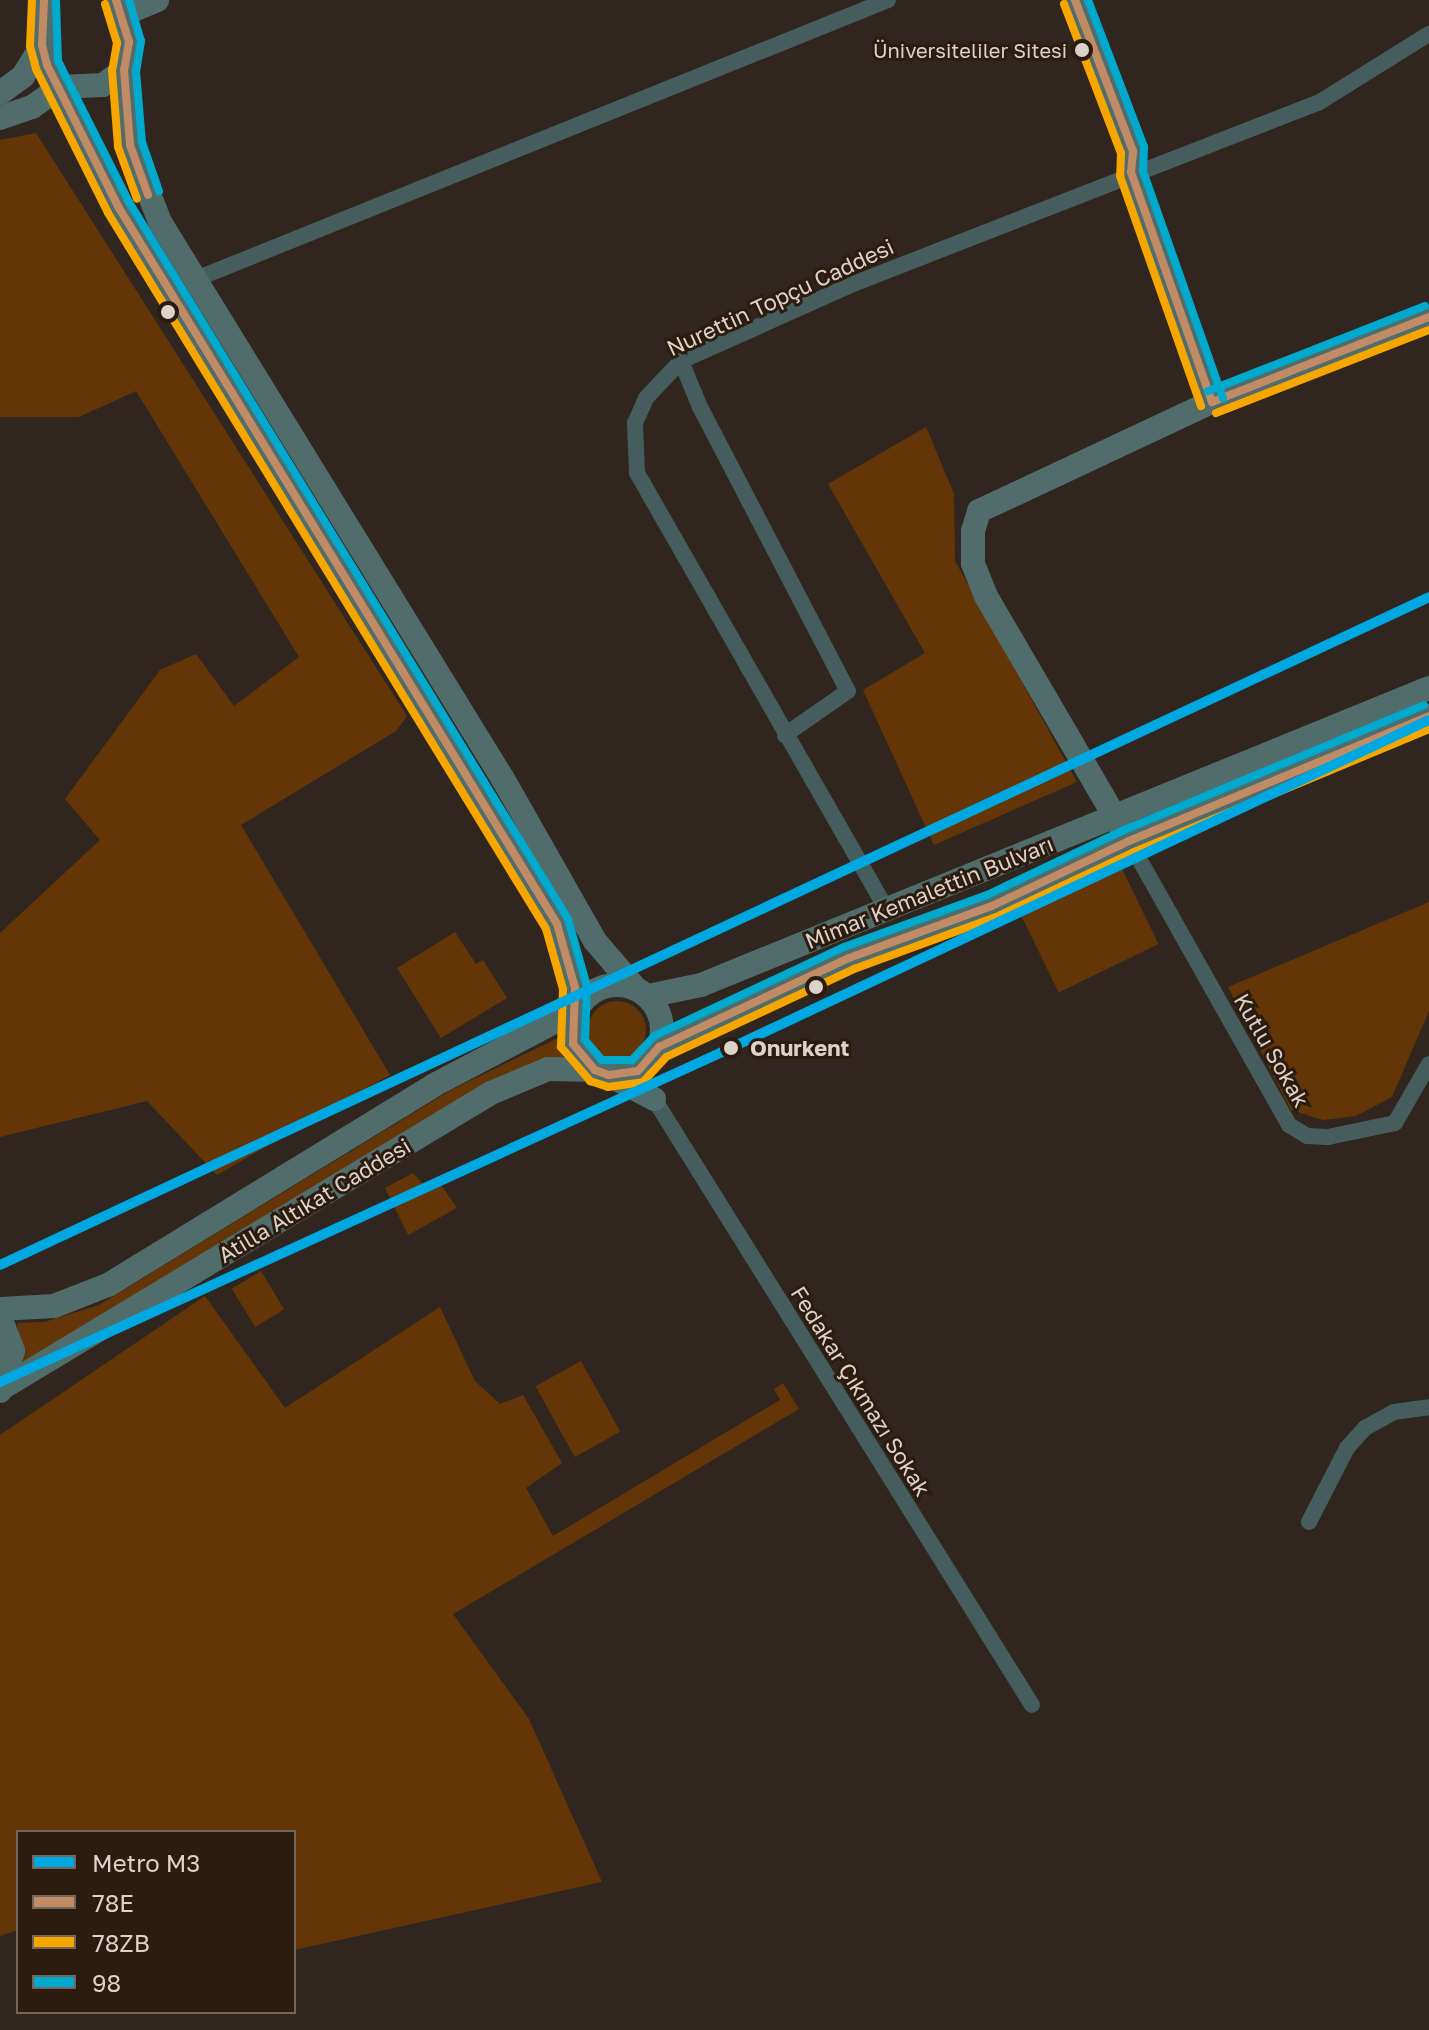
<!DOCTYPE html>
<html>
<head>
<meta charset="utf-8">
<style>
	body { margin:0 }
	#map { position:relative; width:1429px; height:2030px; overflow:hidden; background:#30261f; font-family:"Golos Text",sans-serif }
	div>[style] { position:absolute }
	.green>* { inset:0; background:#643607; transform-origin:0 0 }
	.round { border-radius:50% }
	.street>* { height:16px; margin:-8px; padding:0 8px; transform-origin:8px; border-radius:8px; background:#455e5d }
	.secondary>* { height:24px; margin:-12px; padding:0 12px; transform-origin:12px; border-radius:12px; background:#506c6b }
	.secondary>.ring { margin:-12px; padding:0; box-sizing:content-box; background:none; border:24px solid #506c6b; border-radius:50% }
	.bus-1>* { height:8px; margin:-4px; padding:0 4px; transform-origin:4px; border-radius:4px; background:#c18c65 }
	.bus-2>* { height:8px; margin:-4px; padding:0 4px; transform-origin:4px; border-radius:4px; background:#f7a600 }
	.bus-3>* { height:8px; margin:-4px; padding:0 4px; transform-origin:4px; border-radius:4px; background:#00a9ce }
	.metro-1>* { height:10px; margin:-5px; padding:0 5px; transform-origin:5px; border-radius:5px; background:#00a8e1 }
	.dots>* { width:22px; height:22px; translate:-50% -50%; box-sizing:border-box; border:4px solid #2c1c10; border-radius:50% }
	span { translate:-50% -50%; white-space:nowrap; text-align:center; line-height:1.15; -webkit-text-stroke:6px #2c1c10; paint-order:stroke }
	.bus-label { font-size:20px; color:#ddd2ca }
	.right { translate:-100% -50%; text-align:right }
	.street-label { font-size:22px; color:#ddd2ca }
	.stop-label { font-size:22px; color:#ddd2ca; font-weight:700 }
	.left { translate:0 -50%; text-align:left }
	.legend { position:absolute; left:16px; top:1830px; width:280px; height:184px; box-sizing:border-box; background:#2c1c10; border:2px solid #73655a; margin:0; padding:10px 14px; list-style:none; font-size:24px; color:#ddd2ca }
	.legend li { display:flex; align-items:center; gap:16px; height:40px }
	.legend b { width:40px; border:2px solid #73655a }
</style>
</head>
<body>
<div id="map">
	<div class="green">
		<i style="clip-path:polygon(36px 133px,407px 716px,396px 731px,241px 825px,390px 1075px,217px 1175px,147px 1101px,0 1137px,0 933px,100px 840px,65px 799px,160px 670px,196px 654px,234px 706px,299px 657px,136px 391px,79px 417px,0 417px,0 140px)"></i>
		<i style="clip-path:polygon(926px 427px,954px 494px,955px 561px,1077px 782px,934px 845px,863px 690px,925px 653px,828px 484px)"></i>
		<i style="left:1119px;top:863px;width:90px;height:111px;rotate:64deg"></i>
		<i style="clip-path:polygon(1429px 902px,1429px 1011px,1392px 1097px,1356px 1116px,1323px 1120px,1291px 1110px,1228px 987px)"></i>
		<i style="clip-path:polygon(455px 932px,476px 964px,483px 960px,507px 998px,441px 1038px,397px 968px)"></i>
		<i class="round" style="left:588px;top:1001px;width:58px;height:58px"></i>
		<i style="clip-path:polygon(558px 1038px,564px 1059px,23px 1364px,17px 1323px,44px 1322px,99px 1305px,451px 1090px)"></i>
		<i style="clip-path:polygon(413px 1173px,424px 1185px,437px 1179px,457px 1208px,408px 1235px,385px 1188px)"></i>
		<i style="left:261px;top:1271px;width:45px;height:34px;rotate:59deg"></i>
		<i style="clip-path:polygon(205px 1296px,285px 1408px,440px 1307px,475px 1381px,500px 1404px,523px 1395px,562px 1463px,526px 1488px,553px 1536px,780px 1400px,774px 1389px,783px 1383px,799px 1409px,453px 1614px,529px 1719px,602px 1882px,294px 1950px,294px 1832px,18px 1832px,18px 1930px,0 1936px,0 1435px)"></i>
		<i style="left:581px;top:1361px;width:81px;height:52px;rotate:61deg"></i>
	</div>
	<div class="street">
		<i style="left:196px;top:279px;width:746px;rotate:-21.96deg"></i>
		<i style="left:681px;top:361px;width:50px;rotate:67.6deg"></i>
		<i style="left:700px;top:407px;width:320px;rotate:62.5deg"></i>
		<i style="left:848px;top:691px;width:77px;rotate:145.1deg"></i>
		<i style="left:1129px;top:841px;width:326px;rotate:60.6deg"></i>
		<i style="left:1289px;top:1125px;width:21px;rotate:31deg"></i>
		<i style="left:1307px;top:1136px;width:21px;rotate:3deg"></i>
		<i style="left:1328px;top:1137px;width:68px;rotate:-11.8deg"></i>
		<i style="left:1395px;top:1123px;width:68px;rotate:-60deg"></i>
		<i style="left:887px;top:910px;width:503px;rotate:-119.77deg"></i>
		<i style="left:637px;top:473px;width:50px;rotate:-92.3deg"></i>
		<i style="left:635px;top:423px;width:27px;rotate:-66deg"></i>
		<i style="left:646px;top:398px;width:51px;rotate:-46.6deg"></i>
		<i style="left:681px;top:361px;width:188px;rotate:-24.1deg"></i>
		<i style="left:853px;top:284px;width:499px;rotate:-21.3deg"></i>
		<i style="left:1318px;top:103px;width:131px;rotate:-31.9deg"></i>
		<i style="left:654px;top:1099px;width:714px;rotate:58.05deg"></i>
		<i style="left:1309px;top:1522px;width:83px;rotate:-62.8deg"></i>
		<i style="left:1347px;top:1448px;width:27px;rotate:-48deg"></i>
		<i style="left:1365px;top:1428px;width:33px;rotate:-29deg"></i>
		<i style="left:1394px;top:1412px;width:35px;rotate:-8deg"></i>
	</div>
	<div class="secondary">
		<i style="left:44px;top:0;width:45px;rotate:92.5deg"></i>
		<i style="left:42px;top:45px;width:46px;rotate:65.7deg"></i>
		<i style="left:61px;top:87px;width:42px;rotate:-2.7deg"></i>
		<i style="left:103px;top:85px;width:26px;rotate:-36deg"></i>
		<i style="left:116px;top:0;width:44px;rotate:72.8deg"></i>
		<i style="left:129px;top:42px;width:28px;rotate:100deg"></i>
		<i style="left:124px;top:70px;width:75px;rotate:85.4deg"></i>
		<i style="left:130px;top:145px;width:83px;rotate:68.7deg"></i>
		<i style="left:160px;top:222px;width:654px;rotate:58.38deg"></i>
		<i style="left:503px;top:779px;width:186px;rotate:60.4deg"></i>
		<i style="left:595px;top:941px;width:63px;rotate:49.5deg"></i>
		<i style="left:1075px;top:0;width:162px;rotate:69deg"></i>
		<i style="left:1133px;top:151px;width:21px;rotate:95deg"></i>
		<i style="left:1131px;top:172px;width:244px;rotate:70.6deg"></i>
		<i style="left:122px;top:15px;width:38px;rotate:-23deg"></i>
		<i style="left:61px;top:87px;width:134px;rotate:64.4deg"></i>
		<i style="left:119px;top:208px;width:839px;rotate:58.54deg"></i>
		<i style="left:557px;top:924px;width:84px;rotate:76.3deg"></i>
		<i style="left:0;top:93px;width:29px;rotate:-36deg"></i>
		<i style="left:23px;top:76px;width:36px;rotate:-58deg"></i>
		<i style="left:0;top:118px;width:34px;rotate:-19deg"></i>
		<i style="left:32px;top:107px;width:35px;rotate:-35deg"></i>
		<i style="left:1129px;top:841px;width:284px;rotate:-120.3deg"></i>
		<i style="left:986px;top:596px;width:35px;rotate:-112deg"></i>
		<i style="left:973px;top:563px;width:32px;rotate:-90deg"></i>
		<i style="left:973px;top:531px;width:21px;rotate:-73deg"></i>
		<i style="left:979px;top:511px;width:257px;rotate:-25.1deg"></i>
		<i style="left:1212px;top:402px;width:233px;rotate:-21.4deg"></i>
		<i class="ring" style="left:572px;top:985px;width:66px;height:66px"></i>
		<i style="left:648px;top:996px;width:54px;rotate:-11.7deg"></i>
		<i style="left:701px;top:985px;width:786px;rotate:-22.19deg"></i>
		<i style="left:659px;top:1047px;width:210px;rotate:-25.1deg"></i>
		<i style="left:849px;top:958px;width:152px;rotate:-20deg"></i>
		<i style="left:992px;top:906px;width:152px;rotate:-25.4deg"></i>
		<i style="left:1129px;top:841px;width:325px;rotate:-22.6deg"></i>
		<i style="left:609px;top:1075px;width:51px;rotate:28.1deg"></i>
		<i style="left:0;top:1309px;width:54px;rotate:-3.2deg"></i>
		<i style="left:54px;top:1306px;width:58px;rotate:-21.3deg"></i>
		<i style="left:108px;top:1285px;width:382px;rotate:-31.5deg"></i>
		<i style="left:434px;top:1085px;width:159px;rotate:-27.7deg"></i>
		<i style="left:0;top:1317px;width:36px;rotate:69deg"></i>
		<i style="left:13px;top:1351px;width:42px;rotate:108deg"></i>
		<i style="left:2px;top:1388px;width:571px;rotate:-31.1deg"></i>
		<i style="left:491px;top:1093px;width:62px;rotate:-22.8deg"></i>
		<i style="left:548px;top:1069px;width:47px;rotate:1.2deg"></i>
	</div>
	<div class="bus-1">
		<i style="left:44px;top:0;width:45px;rotate:92.5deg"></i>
		<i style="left:42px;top:45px;width:21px;rotate:76deg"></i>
		<i style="left:47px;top:65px;width:160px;rotate:63.3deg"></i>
		<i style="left:119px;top:208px;width:839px;rotate:58.54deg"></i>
		<i style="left:557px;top:924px;width:66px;rotate:74.3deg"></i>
		<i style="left:575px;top:988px;width:56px;rotate:92deg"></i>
		<i style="left:573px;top:1044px;width:34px;rotate:50deg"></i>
		<i style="left:595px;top:1070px;width:15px;rotate:20deg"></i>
		<i style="left:609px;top:1075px;width:29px;rotate:-8deg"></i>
		<i style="left:638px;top:1071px;width:32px;rotate:-49deg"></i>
		<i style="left:659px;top:1047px;width:210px;rotate:-25.1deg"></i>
		<i style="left:849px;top:958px;width:152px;rotate:-20deg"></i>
		<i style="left:992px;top:906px;width:152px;rotate:-25.4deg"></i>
		<i style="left:1129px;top:841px;width:325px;rotate:-22.6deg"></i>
		<i style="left:116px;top:0;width:44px;rotate:72.8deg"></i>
		<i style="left:129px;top:42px;width:28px;rotate:100deg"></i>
		<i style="left:124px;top:70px;width:75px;rotate:85.4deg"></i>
		<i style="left:130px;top:145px;width:53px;rotate:70.2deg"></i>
		<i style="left:1075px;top:0;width:162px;rotate:69deg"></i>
		<i style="left:1133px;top:151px;width:21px;rotate:95deg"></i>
		<i style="left:1131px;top:172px;width:244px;rotate:70.6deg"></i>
		<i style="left:1212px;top:402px;width:233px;rotate:-21.4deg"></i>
	</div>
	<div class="bus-2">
		<i style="left:32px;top:0;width:46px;rotate:92.5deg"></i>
		<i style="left:30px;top:46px;width:24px;rotate:75deg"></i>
		<i style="left:36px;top:69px;width:161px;rotate:63.4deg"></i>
		<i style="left:108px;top:213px;width:839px;rotate:58.54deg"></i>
		<i style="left:546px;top:929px;width:62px;rotate:74.2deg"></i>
		<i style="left:563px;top:989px;width:58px;rotate:92deg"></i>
		<i style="left:561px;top:1047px;width:45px;rotate:49.5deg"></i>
		<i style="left:590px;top:1081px;width:19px;rotate:18deg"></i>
		<i style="left:608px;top:1087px;width:35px;rotate:-8deg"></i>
		<i style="left:643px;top:1082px;width:34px;rotate:-47deg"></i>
		<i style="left:666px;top:1057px;width:208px;rotate:-25.1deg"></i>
		<i style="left:854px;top:969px;width:151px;rotate:-20.1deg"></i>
		<i style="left:996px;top:917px;width:153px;rotate:-25.2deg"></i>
		<i style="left:1134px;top:852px;width:320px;rotate:-22.6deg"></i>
		<i style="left:105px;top:4px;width:41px;rotate:72.9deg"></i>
		<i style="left:117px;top:43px;width:27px;rotate:100deg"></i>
		<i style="left:112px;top:70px;width:77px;rotate:85.5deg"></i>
		<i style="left:118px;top:147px;width:55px;rotate:69.9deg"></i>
		<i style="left:1064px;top:4px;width:160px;rotate:69.1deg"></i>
		<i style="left:1121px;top:153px;width:23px;rotate:92deg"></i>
		<i style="left:1120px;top:176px;width:244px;rotate:70.6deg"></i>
		<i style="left:1216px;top:413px;width:229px;rotate:-21.3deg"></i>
	</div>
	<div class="bus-3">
		<i style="left:129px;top:0;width:43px;rotate:73.7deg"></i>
		<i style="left:141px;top:41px;width:30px;rotate:99deg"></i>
		<i style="left:136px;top:71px;width:71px;rotate:85.2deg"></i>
		<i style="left:142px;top:142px;width:52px;rotate:70.9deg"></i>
		<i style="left:1088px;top:0;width:157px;rotate:69.1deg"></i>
		<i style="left:1144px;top:147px;width:24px;rotate:92deg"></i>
		<i style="left:1143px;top:171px;width:241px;rotate:70.6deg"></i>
		<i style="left:56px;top:1px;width:60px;rotate:88.1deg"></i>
		<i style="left:58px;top:61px;width:158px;rotate:63.3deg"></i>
		<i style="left:129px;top:202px;width:841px;rotate:58.52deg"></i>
		<i style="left:568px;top:919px;width:70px;rotate:74.2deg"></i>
		<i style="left:587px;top:986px;width:54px;rotate:92.1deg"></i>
		<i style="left:585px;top:1040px;width:26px;rotate:50deg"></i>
		<i style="left:602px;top:1060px;width:30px"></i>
		<i style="left:632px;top:1060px;width:33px;rotate:-47deg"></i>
		<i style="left:654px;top:1036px;width:210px;rotate:-25.1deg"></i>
		<i style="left:844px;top:947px;width:152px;rotate:-20deg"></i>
		<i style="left:987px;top:895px;width:152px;rotate:-25.4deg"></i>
		<i style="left:1124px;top:830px;width:325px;rotate:-22.6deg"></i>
		<i style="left:1208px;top:391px;width:233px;rotate:-21.4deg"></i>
	</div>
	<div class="metro-1">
		<i style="left:0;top:1265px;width:1577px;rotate:-25.05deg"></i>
		<i style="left:0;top:1382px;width:794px;rotate:-24.56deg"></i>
		<i style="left:722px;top:1052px;width:781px;rotate:-25.15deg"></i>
	</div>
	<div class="dots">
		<i style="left:1082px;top:50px;background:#ddd2ca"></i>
		<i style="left:168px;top:312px;background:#ddd2ca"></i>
		<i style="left:816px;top:987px;background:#ddd2ca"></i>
		<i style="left:731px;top:1048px;background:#ddd2ca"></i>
	</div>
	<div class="bus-label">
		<span class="right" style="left:1067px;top:50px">Üniversiteliler Sitesi</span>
	</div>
	<div class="street-label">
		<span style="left:780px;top:297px;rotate:-25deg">Nurettin Topçu Caddesi</span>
		<span style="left:929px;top:892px;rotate:-22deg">Mimar Kemalettin Bulvarı</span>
		<span style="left:1272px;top:1050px;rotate:60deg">Kutlu Sokak</span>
		<span style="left:314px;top:1200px;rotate:-31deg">Atilla Altıkat Caddesi</span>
		<span style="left:861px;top:1391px;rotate:58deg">Fedakar Çıkmazı Sokak</span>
	</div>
	<div class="stop-label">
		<span class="left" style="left:750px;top:1048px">Onurkent</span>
	</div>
	<ul class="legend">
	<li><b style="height:10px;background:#00a8e1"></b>Metro M3</li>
	<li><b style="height:10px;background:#c18c65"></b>78E</li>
	<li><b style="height:10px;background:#f7a600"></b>78ZB</li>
	<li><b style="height:10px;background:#00a9ce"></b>98</li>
	</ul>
</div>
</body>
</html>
